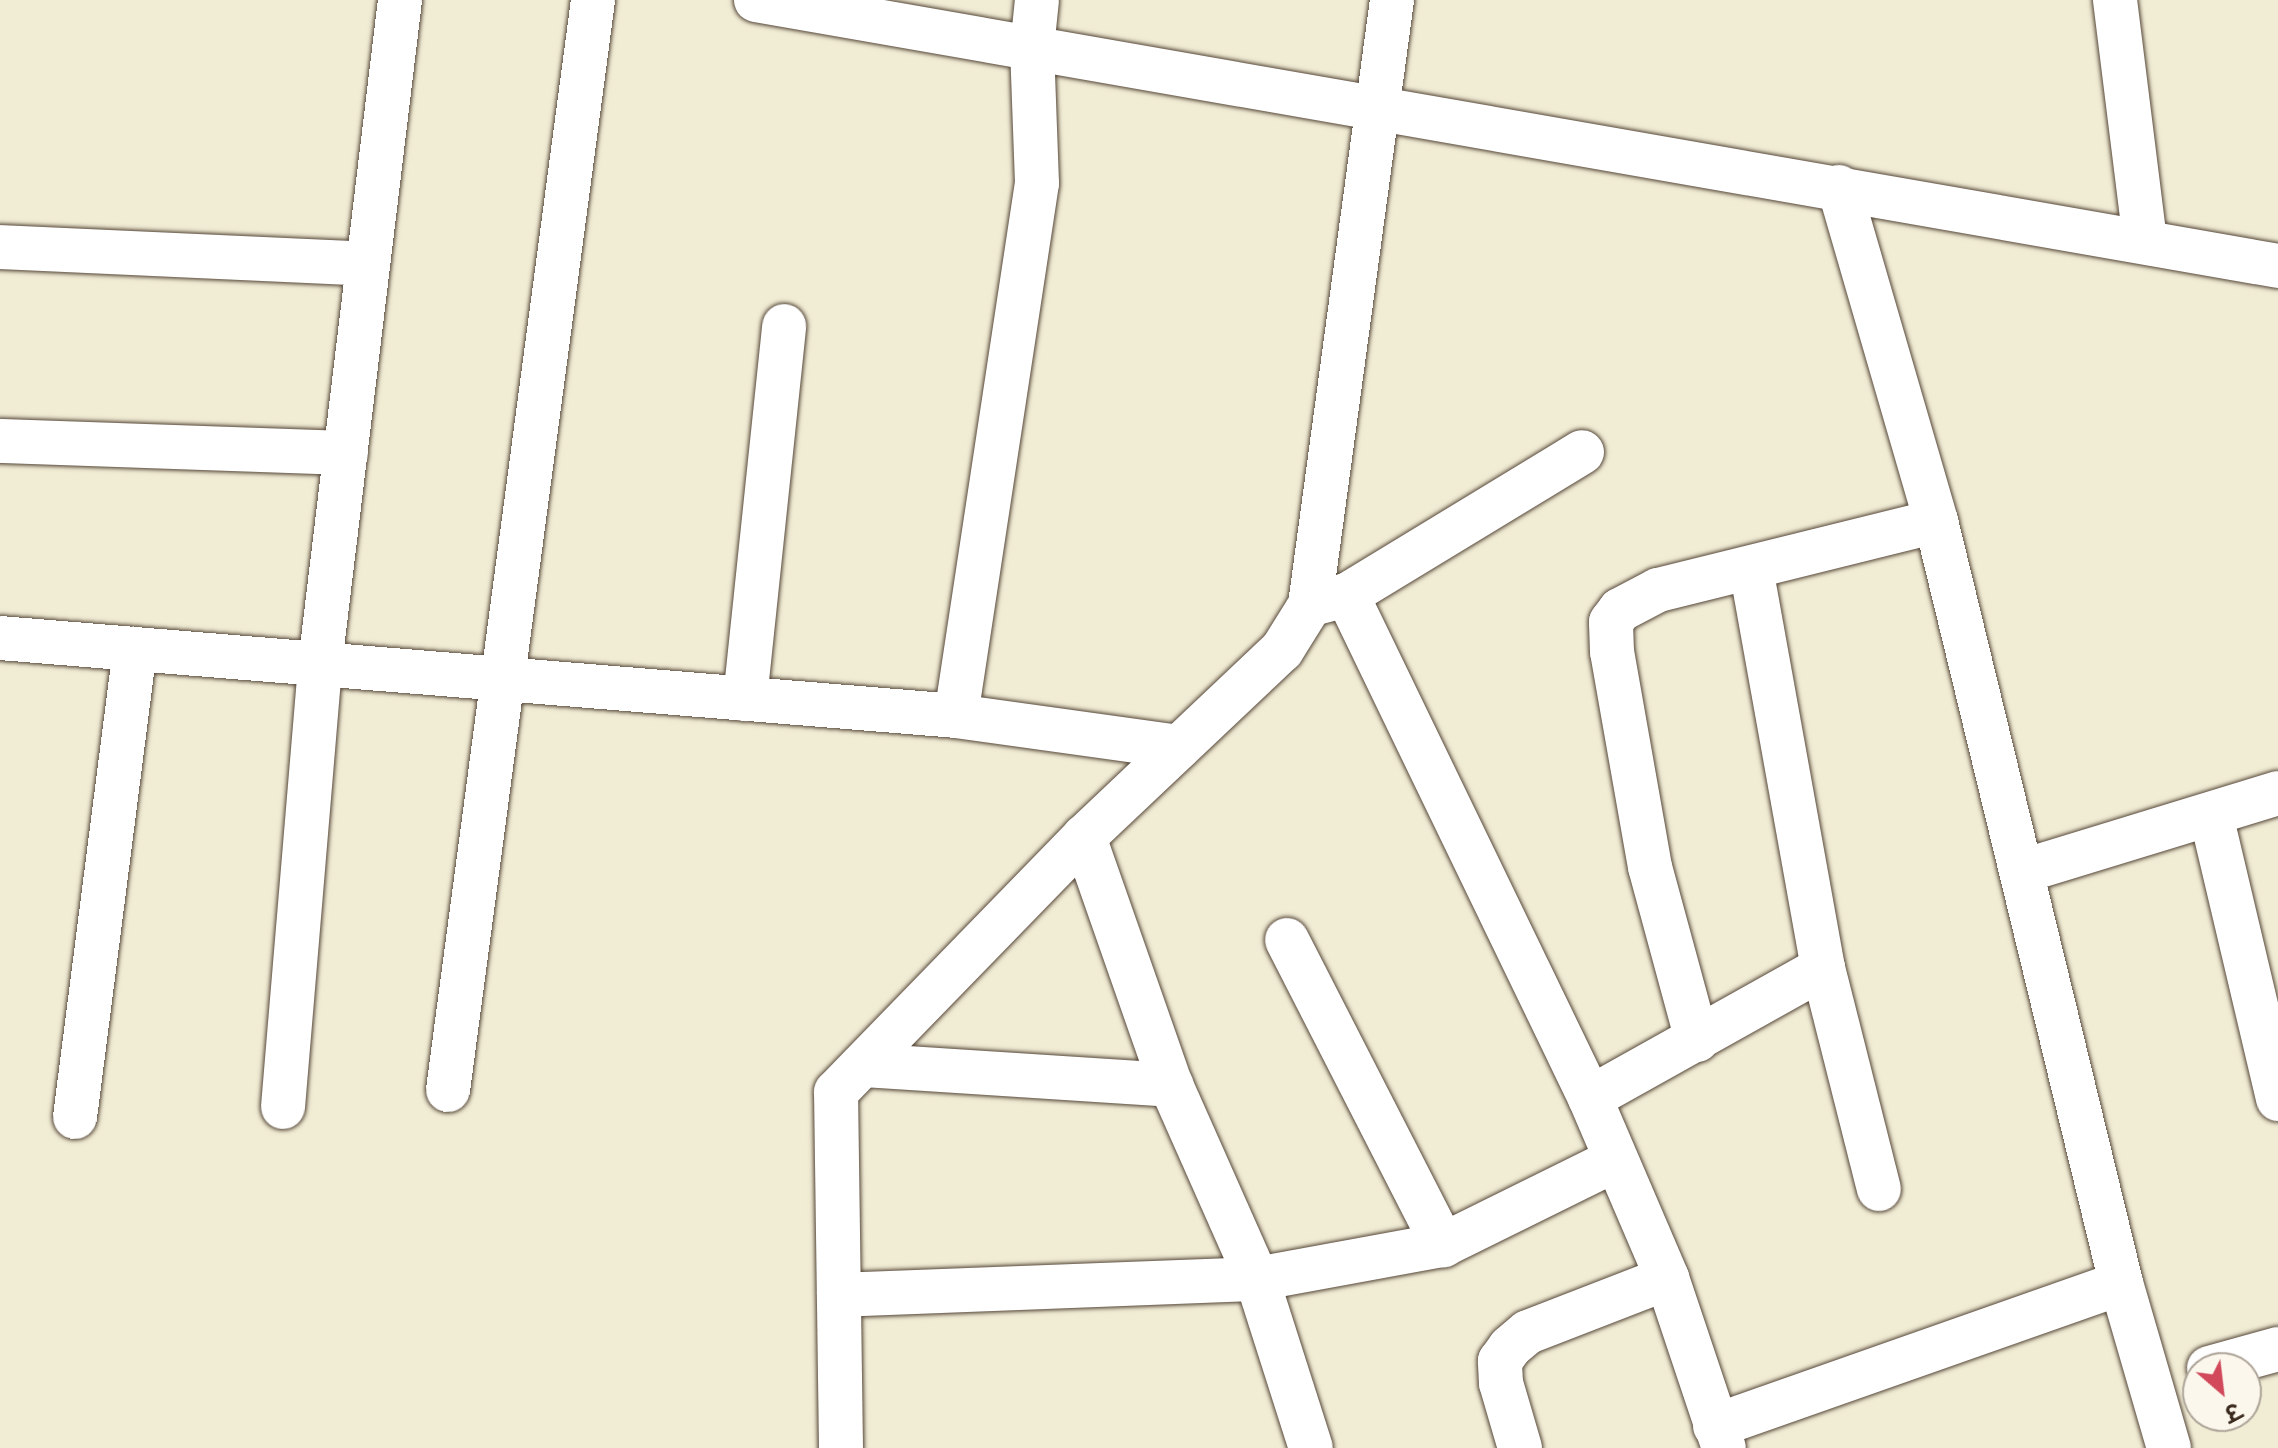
<!DOCTYPE html>
<html>
<head>
<meta charset="utf-8">
<style>
	body { margin:0 }
	#map { position:relative; width:2278px; height:1448px; overflow:hidden; background:#f1ecd4; font-family:Itim,"Playpen Sans Deva",sans-serif }
	div>[style] { position:absolute }
	.roads { filter:drop-shadow(0 0 2px #564739) drop-shadow(0 0 2px #564739) }
	.minor>* { height:44px; margin:-22px; padding:0 22px; transform-origin:22px; border-radius:22px; background:#fff }
	span { translate:-50% -50%; white-space:nowrap; text-align:center; line-height:1.15; -webkit-text-stroke:6px #fbf7ec; paint-order:stroke }
	.north { position:absolute; left:2182px; top:1352px; width:80px; height:80px; box-sizing:border-box; background:#fbf7ec; border:2px solid #aea59a; border-radius:50%; rotate:152deg; font-size:22px; font-weight:700; line-height:32px; text-align:center; color:#3b2a1e }
	.north::after { content:''; display:block; margin:auto; width:28px; height:36px; background:#d1495b; clip-path:polygon(50% 0,100% 100%,50% 72%,0 100%) }
</style>
</head>
<body>
<div id="map">
	<div class="roads">
		<div class="minor">
			<i style="left:756px;top:0;width:1545px;rotate:9.91deg"></i>
			<i style="left:2115px;top:0;width:244px;rotate:82.9deg"></i>
			<i style="left:1839px;top:187px;width:348px;rotate:73.8deg"></i>
			<i style="left:1936px;top:521px;width:784px;rotate:76.35deg"></i>
			<i style="left:2121px;top:1283px;width:172px;rotate:73.8deg"></i>
			<i style="left:0;top:247px;width:368px;rotate:2.6deg"></i>
			<i style="left:0;top:441px;width:346px;rotate:2deg"></i>
			<i style="left:1751px;top:568px;width:406px;rotate:79.8deg"></i>
			<i style="left:1823px;top:968px;width:228px;rotate:75.8deg"></i>
			<i style="left:1347px;top:595px;width:559px;rotate:64.21deg"></i>
			<i style="left:1590px;top:1098px;width:196px;rotate:66.8deg"></i>
			<i style="left:1667px;top:1278px;width:179px;rotate:71.5deg"></i>
			<i style="left:1320px;top:602px;width:28px;rotate:-15deg"></i>
			<i style="left:1347px;top:595px;width:275px;rotate:-31.3deg"></i>
			<i style="left:0;top:638px;width:959px;rotate:4.66deg"></i>
			<i style="left:956px;top:716px;width:225px;rotate:7.9deg"></i>
			<i style="left:745px;top:699px;width:375px;rotate:-84deg"></i>
			<i style="left:956px;top:716px;width:539px;rotate:-81.36deg"></i>
			<i style="left:1037px;top:183px;width:135px;rotate:-92.1deg"></i>
			<i style="left:1032px;top:48px;width:48px;rotate:-84.1deg"></i>
			<i style="left:2211px;top:815px;width:292px;rotate:76.7deg"></i>
			<i style="left:1084px;top:837px;width:263px;rotate:70.7deg"></i>
			<i style="left:1171px;top:1085px;width:212px;rotate:66.1deg"></i>
			<i style="left:1257px;top:1279px;width:177px;rotate:72.3deg"></i>
			<i style="left:2023px;top:871px;width:267px;rotate:-17deg"></i>
			<i style="left:1287px;top:940px;width:343px;rotate:62.9deg"></i>
			<i style="left:1697px;top:1040px;width:179px;rotate:-105.2deg"></i>
			<i style="left:1650px;top:867px;width:218px;rotate:-100deg"></i>
			<i style="left:1612px;top:652px;width:30px;rotate:-92deg"></i>
			<i style="left:1611px;top:622px;width:15px;rotate:-53deg"></i>
			<i style="left:1620px;top:610px;width:43px;rotate:-27.8deg"></i>
			<i style="left:1658px;top:590px;width:286px;rotate:-13.9deg"></i>
			<i style="left:863px;top:1065px;width:309px;rotate:3.7deg"></i>
			<i style="left:448px;top:1090px;width:1100px;rotate:-82.42deg"></i>
			<i style="left:1590px;top:1098px;width:267px;rotate:-29.2deg"></i>
			<i style="left:283px;top:1107px;width:445px;rotate:-85.2deg"></i>
			<i style="left:320px;top:664px;width:669px;rotate:-83.13deg"></i>
			<i style="left:75px;top:1117px;width:472px;rotate:-82.7deg"></i>
			<i style="left:839px;top:1295px;width:418px;rotate:-2.2deg"></i>
			<i style="left:1257px;top:1279px;width:189px;rotate:-10.4deg"></i>
			<i style="left:1443px;top:1245px;width:192px;rotate:-26.3deg"></i>
			<i style="left:2209px;top:1368px;width:72px;rotate:-15.4deg"></i>
			<i style="left:1715px;top:1426px;width:430px;rotate:-19.4deg"></i>
			<i style="left:841px;top:1448px;width:356px;rotate:-90.8deg"></i>
			<i style="left:836px;top:1092px;width:356px;rotate:-45.8deg"></i>
			<i style="left:1084px;top:837px;width:272px;rotate:-43.4deg"></i>
			<i style="left:1282px;top:650px;width:53px;rotate:-58.1deg"></i>
			<i style="left:1310px;top:605px;width:611px;rotate:-82.28deg"></i>
			<i style="left:1520px;top:1448px;width:68px;rotate:-106.3deg"></i>
			<i style="left:1501px;top:1383px;width:22px;rotate:-93deg"></i>
			<i style="left:1500px;top:1361px;width:17px;rotate:-54deg"></i>
			<i style="left:1510px;top:1347px;width:23px;rotate:-40deg"></i>
			<i style="left:1528px;top:1332px;width:149px;rotate:-21.2deg"></i>
		</div>
	</div>
	<div class="north">उ</div>
</div>
</body>
</html>
